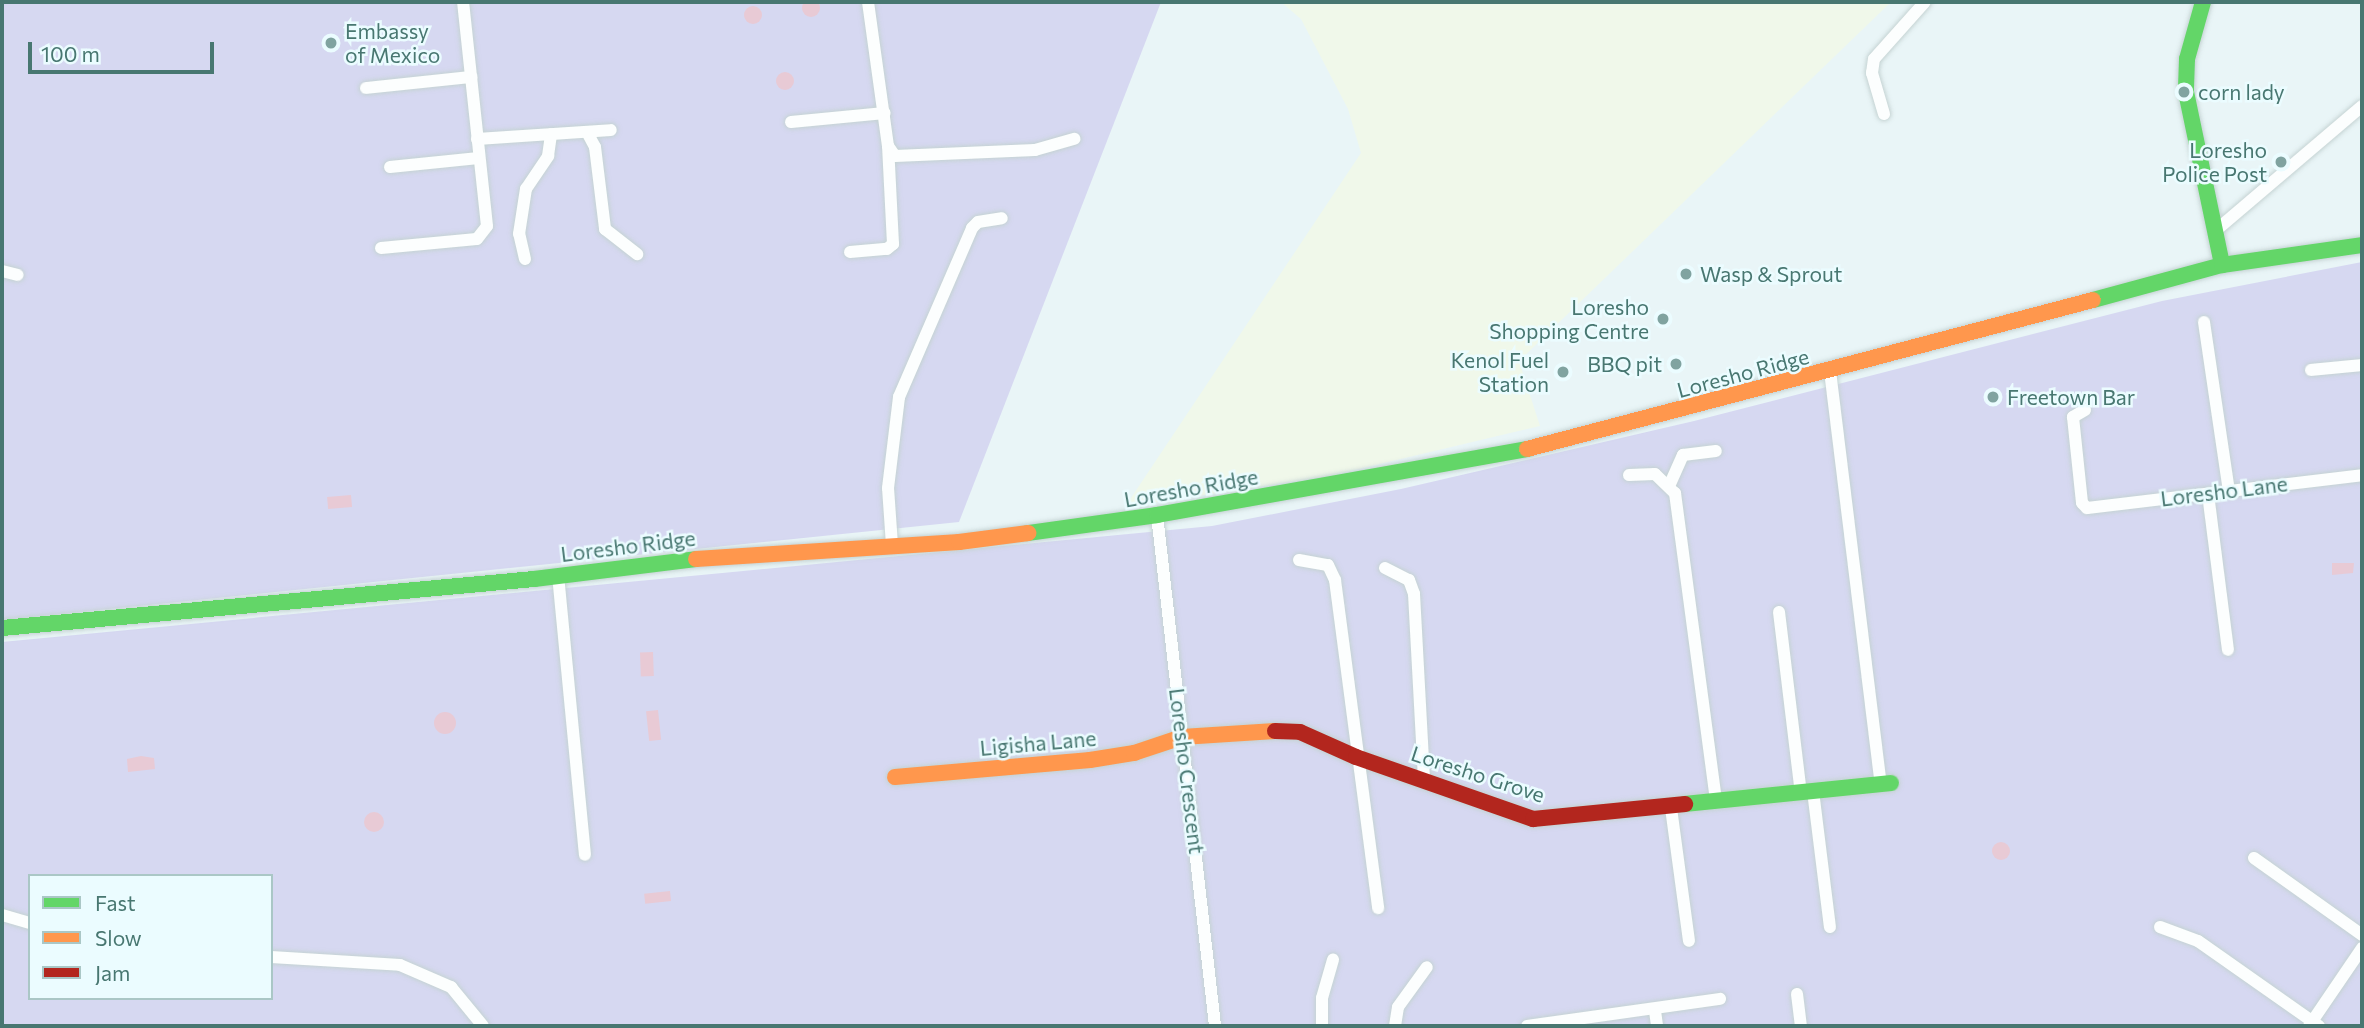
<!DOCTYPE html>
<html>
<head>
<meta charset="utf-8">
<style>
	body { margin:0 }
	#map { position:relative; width:2364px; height:1028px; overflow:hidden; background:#e9f5f7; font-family:Commissioner,sans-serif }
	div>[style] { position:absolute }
	.education>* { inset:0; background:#f0f8ea }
	.green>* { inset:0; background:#d6d8f1 }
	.water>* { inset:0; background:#e8cad5; transform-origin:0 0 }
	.round { border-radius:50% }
	.roads { filter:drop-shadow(0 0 2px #c5d3d3) drop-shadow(0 0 2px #c5d3d3) }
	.street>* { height:12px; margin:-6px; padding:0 6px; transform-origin:6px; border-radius:6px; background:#fcfefe }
	.fast>* { height:16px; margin:-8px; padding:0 8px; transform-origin:8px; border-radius:8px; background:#63d668 }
	.slow>* { height:16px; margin:-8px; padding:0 8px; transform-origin:8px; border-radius:8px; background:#ff974d }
	.jam>* { height:16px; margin:-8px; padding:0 8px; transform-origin:8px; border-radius:8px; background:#b3261e }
	.dots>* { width:19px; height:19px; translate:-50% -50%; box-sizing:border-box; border:4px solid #ebfcff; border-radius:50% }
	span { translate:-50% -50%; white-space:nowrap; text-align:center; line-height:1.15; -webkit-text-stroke:5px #ebfcff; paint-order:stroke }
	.poi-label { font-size:21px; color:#487771 }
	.left { translate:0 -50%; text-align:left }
	.right { translate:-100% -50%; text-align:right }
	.street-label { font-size:21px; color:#487771 }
	.frame { position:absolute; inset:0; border:4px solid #487771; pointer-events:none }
	.legend { position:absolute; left:28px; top:874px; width:245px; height:126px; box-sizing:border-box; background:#ebfcff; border:2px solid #aac7c6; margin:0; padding:9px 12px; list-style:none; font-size:21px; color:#487771 }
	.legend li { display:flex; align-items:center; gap:14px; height:35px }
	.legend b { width:35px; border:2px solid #aac7c6 }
	.scale { position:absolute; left:28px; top:42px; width:186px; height:32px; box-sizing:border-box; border:4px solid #487771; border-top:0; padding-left:9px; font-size:21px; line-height:24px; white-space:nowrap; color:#487771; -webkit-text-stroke:5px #ebfcff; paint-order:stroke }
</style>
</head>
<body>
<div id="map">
	<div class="education">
		<i style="clip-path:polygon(1281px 2px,1891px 2px,1519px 361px,1540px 426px,1329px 476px,1125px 507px,1361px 153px,1348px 109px,1301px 19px)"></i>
	</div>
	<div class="green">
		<i style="clip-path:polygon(2px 2px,1161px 2px,959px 522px,2px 620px)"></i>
		<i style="clip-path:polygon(evenodd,2362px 262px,2362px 1026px,2px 1026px,2px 642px,1212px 526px,1401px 489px,1694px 421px,2162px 301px,2362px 262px,30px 876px,271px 876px,271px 998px,30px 998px,30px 876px)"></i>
	</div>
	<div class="water">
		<i class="round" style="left:802px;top:-1px;width:18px;height:18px"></i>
		<i class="round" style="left:744px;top:6px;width:18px;height:18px"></i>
		<i class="round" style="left:776px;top:72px;width:18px;height:18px"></i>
		<i style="left:351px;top:495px;width:12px;height:24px;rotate:85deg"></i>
		<i style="clip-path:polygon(2332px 563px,2354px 563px,2353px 573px,2332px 575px)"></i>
		<i style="left:653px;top:652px;width:24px;height:13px;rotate:88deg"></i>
		<i style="left:658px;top:710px;width:30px;height:12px;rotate:84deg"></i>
		<i class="round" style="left:434px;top:712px;width:22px;height:22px"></i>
		<i style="clip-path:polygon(141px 756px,154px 758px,155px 769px,128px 772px,127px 759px)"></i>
		<i class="round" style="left:364px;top:812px;width:20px;height:20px"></i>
		<i class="round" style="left:1992px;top:842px;width:18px;height:18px"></i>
		<i style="left:670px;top:891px;width:10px;height:26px;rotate:84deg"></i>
	</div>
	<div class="roads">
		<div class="street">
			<i style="left:868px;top:2px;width:145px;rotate:82.1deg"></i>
			<i style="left:888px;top:146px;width:12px;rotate:55deg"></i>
			<i style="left:895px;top:156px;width:140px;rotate:-2.5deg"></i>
			<i style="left:1035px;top:150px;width:41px;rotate:-15.8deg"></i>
			<i style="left:366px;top:88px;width:106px;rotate:-6deg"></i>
			<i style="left:1884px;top:114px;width:43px;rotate:-106.3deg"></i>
			<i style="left:1872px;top:73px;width:14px;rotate:-82deg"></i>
			<i style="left:1874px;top:59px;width:76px;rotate:-48.2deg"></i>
			<i style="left:791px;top:122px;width:94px;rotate:-5.5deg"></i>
			<i style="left:587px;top:132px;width:17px;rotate:62deg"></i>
			<i style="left:595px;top:147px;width:83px;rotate:83deg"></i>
			<i style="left:605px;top:229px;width:41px;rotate:38deg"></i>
			<i style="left:477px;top:139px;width:134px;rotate:-3.8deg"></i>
			<i style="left:390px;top:167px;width:89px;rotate:-5.8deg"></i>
			<i style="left:2214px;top:232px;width:194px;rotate:-40.4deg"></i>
			<i style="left:381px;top:248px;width:96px;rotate:-5.4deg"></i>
			<i style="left:477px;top:239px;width:16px;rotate:-52deg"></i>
			<i style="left:487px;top:226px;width:225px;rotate:-96.1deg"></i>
			<i style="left:850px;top:252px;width:37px;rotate:-5deg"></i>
			<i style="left:887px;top:249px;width:8px;rotate:-40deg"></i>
			<i style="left:893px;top:244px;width:98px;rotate:-92.9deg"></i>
			<i style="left:525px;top:259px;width:26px;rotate:-103deg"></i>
			<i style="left:519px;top:234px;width:46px;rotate:-81.2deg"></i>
			<i style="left:526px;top:189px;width:40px;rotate:-56deg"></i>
			<i style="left:548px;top:156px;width:22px;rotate:-82deg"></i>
			<i style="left:2px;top:271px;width:16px;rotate:14deg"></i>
			<i style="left:2204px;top:322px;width:171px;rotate:81.6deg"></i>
			<i style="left:2311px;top:370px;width:51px;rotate:-5.6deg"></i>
			<i style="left:1830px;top:371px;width:416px;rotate:83deg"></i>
			<i style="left:2085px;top:410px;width:14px;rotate:150deg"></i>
			<i style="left:2073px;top:417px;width:86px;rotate:84deg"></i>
			<i style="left:2082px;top:503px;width:7px;rotate:45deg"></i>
			<i style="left:2087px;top:508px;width:277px;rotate:-6.8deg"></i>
			<i style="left:1629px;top:475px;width:26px;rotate:-2deg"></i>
			<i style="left:1655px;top:474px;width:28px;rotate:44deg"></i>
			<i style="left:1675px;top:493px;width:311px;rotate:82.4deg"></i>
			<i style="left:1670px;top:484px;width:32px;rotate:-66deg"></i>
			<i style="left:1683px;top:455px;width:33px;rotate:-7deg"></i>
			<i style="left:2208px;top:494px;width:157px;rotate:82.7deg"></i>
			<i style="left:1157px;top:515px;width:514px;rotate:83.52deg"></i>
			<i style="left:892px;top:545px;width:57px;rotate:-94deg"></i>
			<i style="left:888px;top:488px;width:92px;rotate:-83.1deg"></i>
			<i style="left:899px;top:397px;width:184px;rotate:-66.6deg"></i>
			<i style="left:972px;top:228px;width:8px;rotate:-45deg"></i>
			<i style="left:978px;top:222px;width:24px;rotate:-9deg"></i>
			<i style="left:1299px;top:560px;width:29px;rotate:10deg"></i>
			<i style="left:1328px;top:565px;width:17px;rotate:65deg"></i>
			<i style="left:1335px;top:580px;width:331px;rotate:82.5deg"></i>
			<i style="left:1385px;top:568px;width:27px;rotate:27deg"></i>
			<i style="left:1409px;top:580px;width:15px;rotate:70deg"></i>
			<i style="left:1414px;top:594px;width:184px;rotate:86.9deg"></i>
			<i style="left:558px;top:575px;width:281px;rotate:84.5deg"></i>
			<i style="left:1779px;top:612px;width:182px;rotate:83.1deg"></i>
			<i style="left:1813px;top:791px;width:137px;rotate:82.9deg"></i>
			<i style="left:1671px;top:808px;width:134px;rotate:82.3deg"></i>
			<i style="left:2254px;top:858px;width:133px;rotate:35.5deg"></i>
			<i style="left:2px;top:915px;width:29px;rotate:16deg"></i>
			<i style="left:2160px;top:927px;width:40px;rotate:20.2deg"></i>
			<i style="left:2198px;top:941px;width:148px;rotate:35.1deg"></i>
			<i style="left:271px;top:957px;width:129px;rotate:3.5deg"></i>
			<i style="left:400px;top:965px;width:56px;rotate:23.3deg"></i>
			<i style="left:451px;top:987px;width:50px;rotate:50.6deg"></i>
			<i style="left:1797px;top:994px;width:32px;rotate:83deg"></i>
			<i style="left:1655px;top:1011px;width:15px;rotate:82deg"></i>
			<i style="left:1322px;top:1026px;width:28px;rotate:-90deg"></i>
			<i style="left:1322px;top:998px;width:40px;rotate:-74deg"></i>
			<i style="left:1395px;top:1026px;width:19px;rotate:-81deg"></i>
			<i style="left:1398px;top:1007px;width:49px;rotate:-54.1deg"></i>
			<i style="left:1527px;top:1026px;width:195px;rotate:-8deg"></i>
			<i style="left:2309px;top:1026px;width:94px;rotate:-55.8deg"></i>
		</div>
		<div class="fast">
			<i style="left:2203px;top:2px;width:59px;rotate:105.7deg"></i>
			<i style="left:2187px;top:59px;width:33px;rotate:92deg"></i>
			<i style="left:2186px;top:92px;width:177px;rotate:78.2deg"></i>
			<i style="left:2093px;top:300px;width:134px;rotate:-15.2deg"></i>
			<i style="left:2222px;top:265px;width:141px;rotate:-8.1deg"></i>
			<i style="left:1028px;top:533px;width:130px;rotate:-7.9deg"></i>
			<i style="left:1157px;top:515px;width:376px;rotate:-10.1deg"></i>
			<i style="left:2px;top:628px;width:534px;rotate:-5.26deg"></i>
			<i style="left:534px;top:579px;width:163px;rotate:-7deg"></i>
			<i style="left:1685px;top:804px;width:207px;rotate:-5.8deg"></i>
		</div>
		<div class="slow">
			<i style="left:1527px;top:449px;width:585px;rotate:-14.75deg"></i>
			<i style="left:696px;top:559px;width:264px;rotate:-3.7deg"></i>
			<i style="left:959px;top:542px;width:70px;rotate:-7.4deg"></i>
			<i style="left:895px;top:777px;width:196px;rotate:-5deg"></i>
			<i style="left:1090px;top:760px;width:45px;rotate:-9deg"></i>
			<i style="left:1134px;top:753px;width:51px;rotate:-18.4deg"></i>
			<i style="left:1182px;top:737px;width:93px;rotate:-3.7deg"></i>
		</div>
		<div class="jam">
			<i style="left:1275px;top:731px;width:25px;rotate:2deg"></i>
			<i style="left:1300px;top:732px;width:61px;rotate:24.1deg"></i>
			<i style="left:1356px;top:757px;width:188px;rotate:19.3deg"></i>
			<i style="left:1533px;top:819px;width:153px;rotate:-5.6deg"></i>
		</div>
	</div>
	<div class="dots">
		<i style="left:331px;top:43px;background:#80a3a0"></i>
		<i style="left:2184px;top:92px;background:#80a3a0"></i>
		<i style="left:2281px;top:162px;background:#80a3a0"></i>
		<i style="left:1686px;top:274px;background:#80a3a0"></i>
		<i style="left:1663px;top:319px;background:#80a3a0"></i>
		<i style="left:1676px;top:364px;background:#80a3a0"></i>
		<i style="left:1563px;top:372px;background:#80a3a0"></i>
		<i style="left:1993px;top:397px;background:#80a3a0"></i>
	</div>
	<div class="poi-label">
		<span class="left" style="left:345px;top:43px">Embassy<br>of Mexico</span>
		<span class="left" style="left:2198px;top:92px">corn lady</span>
		<span class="right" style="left:2267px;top:162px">Loresho<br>Police Post</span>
		<span class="left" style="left:1700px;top:274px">Wasp &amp; Sprout</span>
		<span class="right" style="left:1649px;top:319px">Loresho<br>Shopping Centre</span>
		<span class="right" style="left:1549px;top:372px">Kenol Fuel<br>Station</span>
		<span class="right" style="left:1662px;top:364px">BBQ pit</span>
		<span class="left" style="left:2007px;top:397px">Freetown Bar</span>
	</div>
	<div class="street-label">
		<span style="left:1743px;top:373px;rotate:-15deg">Loresho Ridge</span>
		<span style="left:1191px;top:488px;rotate:-10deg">Loresho Ridge</span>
		<span style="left:2224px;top:491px;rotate:-7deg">Loresho Lane</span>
		<span style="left:628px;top:546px;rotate:-7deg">Loresho Ridge</span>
		<span style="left:1038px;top:743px;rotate:-5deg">Ligisha Lane</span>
		<span style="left:1187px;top:771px;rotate:83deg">Loresho Crescent</span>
		<span style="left:1478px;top:774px;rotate:18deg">Loresho Grove</span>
	</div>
	<div class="frame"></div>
	<ul class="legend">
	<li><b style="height:9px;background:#63d668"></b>Fast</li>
	<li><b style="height:9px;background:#ff974d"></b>Slow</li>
	<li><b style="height:9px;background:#b3261e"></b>Jam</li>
	</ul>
	<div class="scale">100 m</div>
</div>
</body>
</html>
